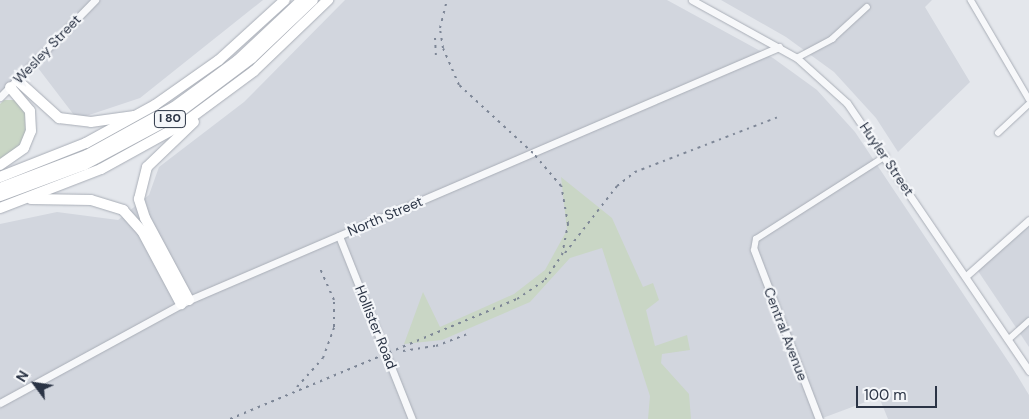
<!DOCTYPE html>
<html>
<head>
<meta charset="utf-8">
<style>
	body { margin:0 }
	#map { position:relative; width:1029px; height:419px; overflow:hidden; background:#e4e7ec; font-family:"DM Sans",sans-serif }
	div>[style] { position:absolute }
	.built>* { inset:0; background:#d2d6de }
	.green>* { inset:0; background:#c9d6c5 }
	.roads { filter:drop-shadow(0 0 1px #a9aeb7) drop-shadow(0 0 1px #a9aeb7) }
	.minor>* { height:5.5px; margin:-2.75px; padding:0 2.75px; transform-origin:2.75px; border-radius:2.75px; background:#f7f8fa }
	.tertiary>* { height:7px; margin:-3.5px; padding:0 3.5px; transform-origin:3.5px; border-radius:3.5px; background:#f7f8fa }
	.motorway>* { height:10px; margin:-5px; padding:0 5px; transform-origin:5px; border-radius:5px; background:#fff }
	.rail>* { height:2px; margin-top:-1px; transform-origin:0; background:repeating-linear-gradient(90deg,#7d8696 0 2.5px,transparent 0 7.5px) }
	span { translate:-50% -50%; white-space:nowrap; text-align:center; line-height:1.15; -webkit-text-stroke:4.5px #f4f6f9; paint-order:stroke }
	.shield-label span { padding:1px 4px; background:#f4f6f9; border:1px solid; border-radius:4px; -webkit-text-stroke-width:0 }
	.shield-label { font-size:12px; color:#2b3445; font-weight:700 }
	.street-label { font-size:14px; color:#2b3445 }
	.north { position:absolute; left:10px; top:359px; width:50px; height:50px; -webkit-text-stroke:4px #f4f6f9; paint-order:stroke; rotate:301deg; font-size:14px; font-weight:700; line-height:20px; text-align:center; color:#2b3445 }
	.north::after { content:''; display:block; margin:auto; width:18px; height:22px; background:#2b3445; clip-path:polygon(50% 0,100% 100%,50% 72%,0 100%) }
	.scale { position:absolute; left:856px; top:386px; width:81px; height:22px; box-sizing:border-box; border:2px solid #2b3445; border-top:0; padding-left:6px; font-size:15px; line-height:18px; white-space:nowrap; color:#2b3445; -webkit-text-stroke:4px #f4f6f9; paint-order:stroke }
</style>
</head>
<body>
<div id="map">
	<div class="built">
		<i style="clip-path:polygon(0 0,263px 0,140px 98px,77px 119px,35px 64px,0 96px)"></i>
		<i style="clip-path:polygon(345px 0,667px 0,773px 58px,817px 90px,855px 132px,1012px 367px,1029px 395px,1029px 419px,888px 419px,879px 397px,820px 419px,0 419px,0 224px,57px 212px,118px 220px,149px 195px,159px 167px,244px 102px)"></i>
		<i style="clip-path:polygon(721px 0,932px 0,925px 7px,970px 82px,898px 152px,876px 118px,834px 72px,786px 37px)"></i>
		<i style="clip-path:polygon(1029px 218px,1029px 347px,976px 268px)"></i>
	</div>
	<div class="green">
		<i style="clip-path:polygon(4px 100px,17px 100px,25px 111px,26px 132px,17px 149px,0 160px,0 104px)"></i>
		<i style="clip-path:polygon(561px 177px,612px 218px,643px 287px,653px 283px,659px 300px,646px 310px,655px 346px,687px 335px,690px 350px,662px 354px,661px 363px,689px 394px,691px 419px,648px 419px,650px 396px,602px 248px,570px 258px,530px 302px,442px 340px,404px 344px,423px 292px,440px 327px,514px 294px,545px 270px,567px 230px)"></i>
	</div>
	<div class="roads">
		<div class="minor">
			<i style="left:971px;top:0;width:115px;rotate:59.6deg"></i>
			<i style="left:797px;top:58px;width:40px;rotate:-28deg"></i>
			<i style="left:832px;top:39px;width:47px;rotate:-42.4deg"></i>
			<i style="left:998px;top:133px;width:42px;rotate:-43.1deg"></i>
			<i style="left:754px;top:250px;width:11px;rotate:-80deg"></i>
			<i style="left:756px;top:239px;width:154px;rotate:-32.6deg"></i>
			<i style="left:1008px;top:340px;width:28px;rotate:-42deg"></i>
		</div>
		<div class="tertiary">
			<i style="left:692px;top:0;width:120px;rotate:28.9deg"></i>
			<i style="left:797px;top:58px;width:67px;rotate:42deg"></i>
			<i style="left:847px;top:103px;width:324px;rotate:55.8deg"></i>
			<i style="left:0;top:97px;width:136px;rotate:-45.6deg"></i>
			<i style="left:339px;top:236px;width:197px;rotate:68.3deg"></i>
			<i style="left:754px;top:250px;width:181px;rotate:69deg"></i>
			<i style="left:966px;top:276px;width:84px;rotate:-41.6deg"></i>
			<i style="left:0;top:403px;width:215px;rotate:-28.6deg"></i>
			<i style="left:189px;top:300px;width:642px;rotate:-23.21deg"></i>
		</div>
		<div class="motorway">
			<i style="left:17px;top:80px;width:57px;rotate:42.1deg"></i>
			<i style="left:59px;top:118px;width:32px;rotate:7deg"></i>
			<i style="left:91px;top:122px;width:42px;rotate:-8.1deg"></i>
			<i style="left:0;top:165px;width:29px;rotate:-35deg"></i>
			<i style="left:24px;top:148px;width:18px;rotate:-68deg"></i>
			<i style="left:31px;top:131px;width:20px;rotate:-93deg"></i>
			<i style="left:30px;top:111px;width:31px;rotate:-130deg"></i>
			<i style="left:0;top:177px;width:92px;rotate:-21.6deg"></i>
			<i style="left:86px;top:143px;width:79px;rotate:-28.8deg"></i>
			<i style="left:155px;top:105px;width:78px;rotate:-35.1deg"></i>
			<i style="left:219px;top:60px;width:89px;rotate:-42.3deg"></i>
			<i style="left:0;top:188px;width:93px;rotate:-20.8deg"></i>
			<i style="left:87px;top:155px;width:99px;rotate:-28.9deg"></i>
			<i style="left:174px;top:107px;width:79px;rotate:-36.3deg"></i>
			<i style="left:238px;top:60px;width:88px;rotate:-43.2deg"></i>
			<i style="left:0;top:196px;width:90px;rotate:-20.3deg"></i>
			<i style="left:84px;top:165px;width:100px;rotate:-28.1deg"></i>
			<i style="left:172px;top:118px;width:100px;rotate:-36.9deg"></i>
			<i style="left:252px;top:58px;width:84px;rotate:-43.6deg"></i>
			<i style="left:31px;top:199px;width:60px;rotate:1deg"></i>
			<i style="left:91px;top:200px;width:34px;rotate:17deg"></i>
			<i style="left:123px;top:210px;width:28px;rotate:48deg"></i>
			<i style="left:142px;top:231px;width:83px;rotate:61.9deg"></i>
			<i style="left:0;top:208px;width:108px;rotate:-21.1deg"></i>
			<i style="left:101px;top:169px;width:91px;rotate:-28.8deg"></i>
			<i style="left:181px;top:125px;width:91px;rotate:-36.5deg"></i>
			<i style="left:254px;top:71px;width:103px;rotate:-43.8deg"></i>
			<i style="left:189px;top:300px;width:93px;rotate:-118.2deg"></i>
			<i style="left:145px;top:218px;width:20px;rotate:-108deg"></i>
			<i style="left:139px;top:199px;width:33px;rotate:-76deg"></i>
			<i style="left:147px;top:167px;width:65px;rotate:-43.8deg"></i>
		</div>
	</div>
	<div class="rail">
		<i style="left:435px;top:38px;width:20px;rotate:87deg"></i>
		<i style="left:565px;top:253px;width:85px;rotate:-52.2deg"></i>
		<i style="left:617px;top:186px;width:23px;rotate:-38deg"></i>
		<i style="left:635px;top:172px;width:153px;rotate:-21deg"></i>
		<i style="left:403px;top:351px;width:33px;rotate:-9deg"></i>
		<i style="left:436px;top:346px;width:34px;rotate:-21deg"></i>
		<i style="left:297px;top:387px;width:39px;rotate:-48deg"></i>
		<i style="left:323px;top:358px;width:33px;rotate:-70deg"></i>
		<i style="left:334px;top:327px;width:27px;rotate:-90deg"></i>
		<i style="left:334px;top:300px;width:37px;rotate:-114deg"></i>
		<i style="left:230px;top:419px;width:311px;rotate:-22.7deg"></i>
		<i style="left:517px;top:299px;width:34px;rotate:-34deg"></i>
		<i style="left:545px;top:280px;width:30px;rotate:-56deg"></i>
		<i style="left:562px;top:255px;width:32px;rotate:-79deg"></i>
		<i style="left:568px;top:224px;width:39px;rotate:-100deg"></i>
		<i style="left:561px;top:186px;width:43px;rotate:-130.3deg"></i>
		<i style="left:533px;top:153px;width:100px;rotate:-137.4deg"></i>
		<i style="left:459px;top:85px;width:40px;rotate:-113.4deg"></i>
		<i style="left:443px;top:48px;width:20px;rotate:-99deg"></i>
		<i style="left:440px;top:28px;width:29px;rotate:-76deg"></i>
	</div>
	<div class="shield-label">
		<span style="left:170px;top:119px">I 80</span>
	</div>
	<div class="street-label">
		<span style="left:47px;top:49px;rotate:-46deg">Wesley Street</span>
		<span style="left:887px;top:159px;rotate:56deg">Huyler Street</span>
		<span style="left:385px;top:216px;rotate:-23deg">North Street</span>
		<span style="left:376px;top:327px;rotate:68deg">Hollister Road</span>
		<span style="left:786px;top:334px;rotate:69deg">Central Avenue</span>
	</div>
	<div class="north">N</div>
	<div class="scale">100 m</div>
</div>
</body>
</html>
